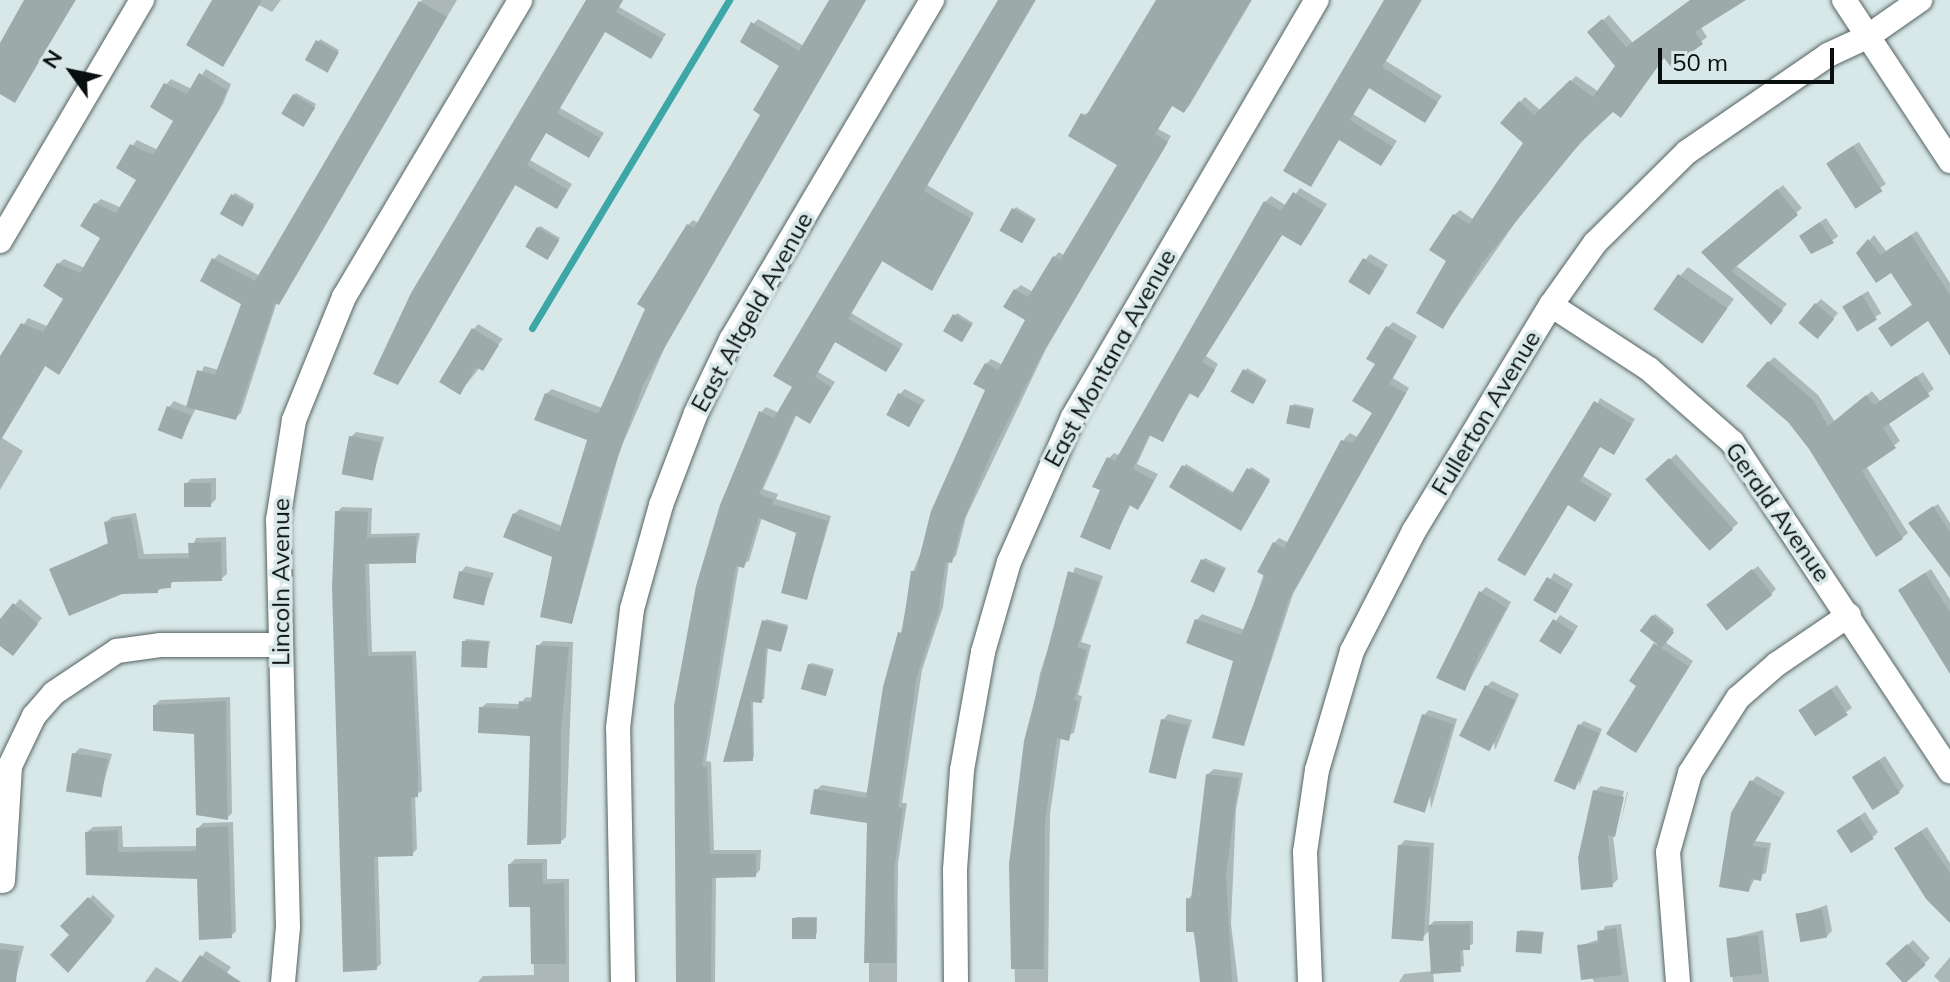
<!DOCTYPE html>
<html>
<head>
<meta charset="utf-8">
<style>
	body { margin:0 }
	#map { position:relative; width:1950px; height:982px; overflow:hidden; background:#d8e7e7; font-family:Mulish,sans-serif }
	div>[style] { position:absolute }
	.shadow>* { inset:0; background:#0003; transform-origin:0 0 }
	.stream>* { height:7px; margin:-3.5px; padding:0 3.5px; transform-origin:3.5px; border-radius:3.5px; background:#3da6a7 }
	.building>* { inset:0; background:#9cabaa; transform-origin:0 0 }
	.roads { filter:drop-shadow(0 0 2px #566363) drop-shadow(0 0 2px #566363) }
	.minor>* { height:24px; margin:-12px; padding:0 12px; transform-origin:12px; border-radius:12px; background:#fff }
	span { translate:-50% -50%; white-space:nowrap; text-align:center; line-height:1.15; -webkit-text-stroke:7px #d8e7e7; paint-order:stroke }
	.street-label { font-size:24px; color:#090e0e }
	.north { position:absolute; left:32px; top:32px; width:80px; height:80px; -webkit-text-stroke:6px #d8e7e7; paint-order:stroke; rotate:303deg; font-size:22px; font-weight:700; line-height:32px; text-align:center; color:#090e0e }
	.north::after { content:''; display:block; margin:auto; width:28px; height:36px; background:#090e0e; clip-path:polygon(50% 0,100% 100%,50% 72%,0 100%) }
	.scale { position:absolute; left:1658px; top:48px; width:176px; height:36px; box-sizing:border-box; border:4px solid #090e0e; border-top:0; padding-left:10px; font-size:24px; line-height:28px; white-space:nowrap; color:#090e0e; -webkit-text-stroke:6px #d8e7e7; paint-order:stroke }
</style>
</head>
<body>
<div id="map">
	<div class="shadow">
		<i style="clip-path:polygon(27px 0,76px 0,15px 100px,0 92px,0 46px)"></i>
		<i style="clip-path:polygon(214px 0,281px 0,272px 12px,259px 5px,222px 65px)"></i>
		<i style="clip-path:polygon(422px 0,457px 0,277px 302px,241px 413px,235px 418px,196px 408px,181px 438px,169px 407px,174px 401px,188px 407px,204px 366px,219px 370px,243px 303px,214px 259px,219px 254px,260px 276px)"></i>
		<i style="clip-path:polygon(588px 0,623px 0,619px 7px,666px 34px,651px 57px,606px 30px,560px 108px,604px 133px,593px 151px,588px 155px,547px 131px,530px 160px,572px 184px,561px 202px,556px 207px,516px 184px,398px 382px)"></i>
		<i style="clip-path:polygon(831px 0,866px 0,671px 333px,620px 450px,572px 622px,555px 555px,514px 514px,520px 509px,562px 526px,590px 439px,546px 394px,552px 389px,602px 408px,688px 225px,693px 220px,700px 224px,763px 114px,782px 65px,753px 24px,758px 19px,804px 46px)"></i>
		<i style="clip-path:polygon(1000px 0,1036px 0,927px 185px,974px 213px,932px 288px,883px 260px,851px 313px,903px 344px,891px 364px,836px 340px,818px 372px,835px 382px,814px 416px,797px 414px,763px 489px,778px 494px,776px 499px,831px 516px,807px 598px,799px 532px,762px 517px,749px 561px,739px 565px,706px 761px,711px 762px,714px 850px,761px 850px,760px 870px,755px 875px,716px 876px,715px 982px,678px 982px,722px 506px,761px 412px,766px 407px,779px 413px)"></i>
		<i style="clip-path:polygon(1158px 0,1252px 0,1189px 106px,1184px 111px,1173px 104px,1158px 129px,1171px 136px,1046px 349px,966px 517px,956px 556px,949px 561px,943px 607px,922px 670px,902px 803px,907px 803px,898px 863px,897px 982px,869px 982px,869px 822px,816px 790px,822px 785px,869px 793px,913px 572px,988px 389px,986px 364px,991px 359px,1003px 365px,1028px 319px,1015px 290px,1021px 285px,1033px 292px,1054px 257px,1059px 252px,1065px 256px,1120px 164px,1083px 115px,1091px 111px)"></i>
		<i style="clip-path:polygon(1386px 0,1422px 0,1386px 61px,1442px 96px,1425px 120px,1370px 86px,1353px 114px,1397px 141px,1386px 158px,1340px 138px,1310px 185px)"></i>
		<i style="clip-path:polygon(1691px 0,1742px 0,1700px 26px,1707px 37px,1671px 65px,1665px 56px,1544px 181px,1443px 327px,1454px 215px,1460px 210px,1474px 220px,1526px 143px,1520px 102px,1525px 97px,1541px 111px,1576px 76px,1599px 92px,1618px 66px,1595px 27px,1609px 15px,1633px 43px)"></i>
		<i style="clip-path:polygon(320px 39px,339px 50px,329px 68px,308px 59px)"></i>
		<i style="clip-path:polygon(206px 69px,231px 84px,223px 104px,64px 367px,59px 373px,46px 365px,2px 438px,23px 451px,0 490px,0 361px,28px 318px,49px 327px,66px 298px,58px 264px,64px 259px,85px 268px,102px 237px,95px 204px,101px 199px,122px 208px,139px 179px,132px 146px,137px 140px,158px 150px,176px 120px,166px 85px,171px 79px,192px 89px)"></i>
		<i style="clip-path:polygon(296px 93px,316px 104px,306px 122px,294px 95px)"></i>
		<i style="clip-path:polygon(1859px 142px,1886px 184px,1855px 205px,1834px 158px)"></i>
		<i style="clip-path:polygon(1783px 185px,1802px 208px,1735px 265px,1787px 304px,1771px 322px,1709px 247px)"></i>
		<i style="clip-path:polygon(1300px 188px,1327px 204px,1306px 238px,1283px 233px,1206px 356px,1218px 364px,1203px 391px,1197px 396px,1191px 392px,1162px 440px,1151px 434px,1137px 464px,1158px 474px,1143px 502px,1138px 508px,1131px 504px,1109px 547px,1102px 489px,1109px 458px,1114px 453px,1121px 456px,1265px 202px,1271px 196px,1287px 206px)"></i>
		<i style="clip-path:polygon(235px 193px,254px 204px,244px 222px,233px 195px)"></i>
		<i style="clip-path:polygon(1016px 207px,1036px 219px,1024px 239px,1014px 209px)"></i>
		<i style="left:1826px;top:218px;width:22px;height:31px;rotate:56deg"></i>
		<i style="clip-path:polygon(540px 226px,560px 238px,549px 255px,538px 228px)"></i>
		<i style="clip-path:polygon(1917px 231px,1950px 283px,1950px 351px,1929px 318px,1880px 328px,1913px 304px,1892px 270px,1859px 253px,1874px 235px,1886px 251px)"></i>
		<i style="clip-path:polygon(1370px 254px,1388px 265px,1369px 292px,1365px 260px)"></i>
		<i style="clip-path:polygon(1688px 267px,1734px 299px,1704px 340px,1680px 276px)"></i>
		<i style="left:1868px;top:291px;width:26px;height:28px;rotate:59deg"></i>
		<i style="clip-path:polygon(1821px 299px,1838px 313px,1823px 331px,1816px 304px)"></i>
		<i style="clip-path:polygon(957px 313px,973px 323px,963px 338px,945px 331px)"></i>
		<i style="clip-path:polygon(1393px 322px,1417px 336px,1393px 378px,1409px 388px,1293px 594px,1244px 744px,1235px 660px,1197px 620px,1202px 614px,1245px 630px,1274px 543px,1279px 538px,1289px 543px,1345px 438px,1350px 433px,1359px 438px,1374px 412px,1388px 327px)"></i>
		<i style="clip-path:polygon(478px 324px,503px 339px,460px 392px,473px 330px)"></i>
		<i style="clip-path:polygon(1774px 357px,1818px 395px,1835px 422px,1872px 391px,1880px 401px,1923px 372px,1934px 389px,1888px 422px,1900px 441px,1866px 466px,1908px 533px,1902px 538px,1769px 362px)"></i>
		<i style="left:1247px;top:368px;width:23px;height:26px;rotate:31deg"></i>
		<i style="clip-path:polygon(905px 389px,925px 400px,909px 425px,900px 394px)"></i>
		<i style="clip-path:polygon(1600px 398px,1635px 419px,1618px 448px,1601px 445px,1583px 476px,1612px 494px,1599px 515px,1569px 503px,1529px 569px)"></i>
		<i style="clip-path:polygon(1294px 404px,1314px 408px,1309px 425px,1292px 406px)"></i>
		<i style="clip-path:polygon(356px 432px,384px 437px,372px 479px,351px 437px)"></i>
		<i style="left:1676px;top:454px;width:93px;height:38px;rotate:48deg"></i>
		<i style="clip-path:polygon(1186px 464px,1235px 493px,1251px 467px,1270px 479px,1242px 526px,1172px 486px)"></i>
		<i style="clip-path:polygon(216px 478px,216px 499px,210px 505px,186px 484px,191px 479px)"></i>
		<i style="clip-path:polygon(1938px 504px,1950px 523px,1950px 560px,1914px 519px)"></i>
		<i style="clip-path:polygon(342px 507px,372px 508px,371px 534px,420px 533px,415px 561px,369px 562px,372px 652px,416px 651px,422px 791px,415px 795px,417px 849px,412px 854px,378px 855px,381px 964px,376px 968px,337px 512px)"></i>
		<i style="clip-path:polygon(136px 513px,144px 554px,190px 553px,196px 538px,226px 537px,227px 574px,221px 579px,177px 580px,157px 591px,51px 569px,110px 542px,106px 522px,112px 517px)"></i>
		<i style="clip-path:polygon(1205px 558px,1226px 568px,1216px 589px,1203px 560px)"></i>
		<i style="clip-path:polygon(466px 566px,494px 573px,483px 603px,461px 572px)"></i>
		<i style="clip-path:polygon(1758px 566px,1776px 589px,1771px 594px,1714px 600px)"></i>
		<i style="clip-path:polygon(1075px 567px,1103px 576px,1081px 642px,1091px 645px,1078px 695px,1082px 696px,1074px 733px,1061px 737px,1050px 814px,1048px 982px,1015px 982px,1011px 864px,1018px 792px,1040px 673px)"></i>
		<i style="clip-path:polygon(1931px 569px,1950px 599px,1950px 661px,1906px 585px)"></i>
		<i style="left:1554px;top:573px;width:22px;height:32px;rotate:30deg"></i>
		<i style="clip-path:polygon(1486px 587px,1511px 602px,1465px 689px,1481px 592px)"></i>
		<i style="clip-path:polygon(20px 599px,42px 618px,18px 648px,0 643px,0 622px)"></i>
		<i style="clip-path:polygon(1655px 614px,1674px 629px,1665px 642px,1693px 661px,1636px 750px,1639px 685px,1658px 643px,1642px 631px)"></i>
		<i style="clip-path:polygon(1560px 615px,1578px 626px,1566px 646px,1542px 640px)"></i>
		<i style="clip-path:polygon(766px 619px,788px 625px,782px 647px,768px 646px,764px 699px,753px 700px,754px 757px,725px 760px)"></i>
		<i style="clip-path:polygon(466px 639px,490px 641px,486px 666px,464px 642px)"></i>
		<i style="clip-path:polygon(543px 641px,573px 642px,566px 837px,560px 842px,532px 734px,481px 708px,487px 703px,520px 704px,526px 697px,533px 698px,538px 646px)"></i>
		<i style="clip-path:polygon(812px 663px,834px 669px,826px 694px,809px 665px)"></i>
		<i style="clip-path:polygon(1492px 681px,1519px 694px,1495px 750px,1487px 686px)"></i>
		<i style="clip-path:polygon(1837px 685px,1852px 708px,1816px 734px,1806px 705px)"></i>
		<i style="clip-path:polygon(230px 697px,232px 813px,227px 818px,195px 732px,155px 705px,160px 700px)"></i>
		<i style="clip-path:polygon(1429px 710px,1457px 719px,1431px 809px,1424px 715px)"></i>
		<i style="clip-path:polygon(1168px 714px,1192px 720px,1175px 776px,1163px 720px)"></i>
		<i style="clip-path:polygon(1584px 721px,1602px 729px,1579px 786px,1580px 725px)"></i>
		<i style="clip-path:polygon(80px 748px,112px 754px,100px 796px,74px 754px)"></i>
		<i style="clip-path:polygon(1885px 756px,1904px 786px,1899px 792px,1854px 777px)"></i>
		<i style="clip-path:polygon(1214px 769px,1243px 773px,1236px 809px,1231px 924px,1238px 982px,1202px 982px,1188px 899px,1193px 894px,1208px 774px)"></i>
		<i style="clip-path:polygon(1757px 776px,1785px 792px,1755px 841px,1771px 843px,1766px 873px,1755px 878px,1749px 890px,1752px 781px)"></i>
		<i style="clip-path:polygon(1601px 786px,1624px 791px,1613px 836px,1618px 879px,1612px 885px,1595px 791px)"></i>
		<i style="clip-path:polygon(1627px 792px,1628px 792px,1619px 830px)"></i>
		<i style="clip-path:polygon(1865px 812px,1878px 832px,1873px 837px,1839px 831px)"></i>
		<i style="clip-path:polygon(233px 822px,236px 931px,231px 936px,199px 877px,88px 873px,87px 832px,93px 827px,122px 826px,123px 847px,198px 846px,198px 828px,203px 823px)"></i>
		<i style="clip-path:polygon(1927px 827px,1950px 863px,1950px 920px,1902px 843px)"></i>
		<i style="clip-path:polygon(1405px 840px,1434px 843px,1429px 926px,1434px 921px,1473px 921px,1473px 944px,1463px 948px,1464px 966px,1433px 972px,1434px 982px,1399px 982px,1404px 974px,1433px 971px,1430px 930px,1423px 937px,1399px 846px)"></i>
		<i style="clip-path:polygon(515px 859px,547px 859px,547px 879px,569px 879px,569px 982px,478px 982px,483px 976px,534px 975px,532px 904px,510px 864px)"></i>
		<i style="clip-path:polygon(93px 895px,115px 916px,73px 966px,72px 934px,63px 926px)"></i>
		<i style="clip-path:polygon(1827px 905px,1832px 931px,1826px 937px,1797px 915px)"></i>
		<i style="clip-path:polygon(796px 917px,817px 917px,817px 934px,794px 919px)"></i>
		<i style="clip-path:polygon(1621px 924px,1629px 982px,1594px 982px,1579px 946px,1600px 939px,1605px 926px)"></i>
		<i style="clip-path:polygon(1521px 930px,1544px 932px,1540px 952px,1519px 932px)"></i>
		<i style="clip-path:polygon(1763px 930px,1769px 982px,1733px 982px,1728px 939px)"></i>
		<i style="left:1913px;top:940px;width:25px;height:34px;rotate:47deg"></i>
		<i style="clip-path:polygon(0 943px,24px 946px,15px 981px,0 979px)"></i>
		<i style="clip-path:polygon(206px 951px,231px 967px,221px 982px,184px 982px)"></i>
		<i style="clip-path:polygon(1950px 957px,1950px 982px,1940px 982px,1934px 976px)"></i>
		<i style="clip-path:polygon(156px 967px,180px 982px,145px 982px)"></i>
	</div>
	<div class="stream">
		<i style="left:532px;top:328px;width:383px;rotate:-59deg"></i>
	</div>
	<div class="building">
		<i style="clip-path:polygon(24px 0,75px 0,15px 103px,0 94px,0 43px)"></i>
		<i style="clip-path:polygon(212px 0,262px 0,223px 67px,186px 45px)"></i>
		<i style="clip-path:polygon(586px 0,623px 0,616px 12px,663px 39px,651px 59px,605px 32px,557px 113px,600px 138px,589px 158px,546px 133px,527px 165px,568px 190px,557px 209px,515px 185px,398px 385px,373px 374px,411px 293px)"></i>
		<i style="clip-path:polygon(829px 0,866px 0,643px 385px,604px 497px,572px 624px,540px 617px,552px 557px,503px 537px,513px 513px,559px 532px,587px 440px,534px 420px,545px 393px,598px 414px,645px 309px,637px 304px,687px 224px,694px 228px,760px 115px,753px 110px,779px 66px,740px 42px,751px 22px,799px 51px)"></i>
		<i style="clip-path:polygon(998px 0,1035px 0,924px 191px,971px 219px,932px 291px,882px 261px,848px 319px,900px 349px,886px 372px,835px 342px,815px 377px,831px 387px,810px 424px,795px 415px,759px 494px,774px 500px,772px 504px,828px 521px,807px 600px,781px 593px,796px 533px,759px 518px,744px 568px,736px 566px,702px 766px,707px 767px,710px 854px,756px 854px,756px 877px,712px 878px,711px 982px,676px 982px,674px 706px,696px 586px,720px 505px,759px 411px,774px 418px,792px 387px,773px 376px)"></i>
		<i style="clip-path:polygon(1156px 0,1251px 0,1184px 113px,1172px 106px,1155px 134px,1168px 142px,1041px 356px,992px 452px,962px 524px,952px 563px,946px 562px,938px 614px,917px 676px,898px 807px,903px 808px,894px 870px,896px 963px,864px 963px,867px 823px,810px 814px,814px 789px,866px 798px,883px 687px,898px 632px,902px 633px,911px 571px,916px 571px,931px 511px,985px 390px,973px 384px,985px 363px,998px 370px,1025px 320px,1003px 307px,1014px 289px,1028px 297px,1053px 256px,1060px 260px,1117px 165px,1068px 136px,1081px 113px,1086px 116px)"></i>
		<i style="clip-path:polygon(1384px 0,1421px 0,1382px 67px,1438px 102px,1425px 123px,1369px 88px,1350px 120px,1393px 147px,1381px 166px,1339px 140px,1311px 187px,1283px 171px)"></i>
		<i style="clip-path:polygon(1690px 0,1746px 0,1695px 32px,1703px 44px,1671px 67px,1664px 58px,1621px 118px,1613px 112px,1581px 142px,1483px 262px,1443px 329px,1416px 313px,1446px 261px,1429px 250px,1453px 214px,1469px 224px,1523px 143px,1500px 123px,1519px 101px,1534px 115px,1570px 80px,1593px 97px,1615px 66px,1587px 32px,1602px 19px,1626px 47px)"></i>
		<i style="clip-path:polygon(419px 1px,447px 17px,279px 305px,275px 303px,236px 420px,186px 407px,197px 370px,215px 375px,241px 304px,200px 281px,212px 258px,255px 281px)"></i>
		<i style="left:316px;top:40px;width:26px;height:23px;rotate:29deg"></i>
		<i style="clip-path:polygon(199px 73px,227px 90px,218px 111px,59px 375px,45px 366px,0 441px,0 356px,21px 323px,43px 332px,63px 299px,43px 286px,57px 263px,80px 273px,100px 238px,80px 226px,94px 203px,116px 213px,136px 180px,116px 168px,130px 144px,153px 155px,173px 121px,150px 107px,164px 83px,187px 94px)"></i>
		<i style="left:293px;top:94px;width:26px;height:23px;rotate:31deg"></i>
		<i style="left:1853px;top:146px;width:54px;height:32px;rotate:57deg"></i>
		<i style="clip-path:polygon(1777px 189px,1798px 215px,1731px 271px,1783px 310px,1771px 325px,1701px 252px)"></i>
		<i style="clip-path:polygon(1293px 192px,1323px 210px,1301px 246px,1282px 235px,1202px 362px,1215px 370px,1198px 398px,1189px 393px,1163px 442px,1149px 435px,1133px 469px,1154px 480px,1138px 510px,1129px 505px,1110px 550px,1080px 537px,1100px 490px,1092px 487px,1107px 457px,1115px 461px,1264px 201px,1281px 211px)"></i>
		<i style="left:231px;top:194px;width:26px;height:23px;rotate:29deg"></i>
		<i style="left:1012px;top:208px;width:26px;height:26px;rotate:29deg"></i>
		<i style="clip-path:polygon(1820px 222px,1834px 243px,1811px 254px,1799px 236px)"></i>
		<i style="left:537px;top:227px;width:26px;height:23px;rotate:31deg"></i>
		<i style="clip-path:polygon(1911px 235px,1950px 295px,1950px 356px,1928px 321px,1891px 347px,1878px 328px,1912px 305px,1891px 273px,1876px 283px,1856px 253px,1868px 239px,1880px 255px)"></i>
		<i style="left:1363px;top:258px;width:25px;height:28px;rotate:32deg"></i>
		<i style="left:1678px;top:274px;width:60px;height:43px;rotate:35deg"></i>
		<i style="left:1862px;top:295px;width:29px;height:23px;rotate:59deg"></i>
		<i style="left:1815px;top:303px;width:25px;height:26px;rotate:40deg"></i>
		<i style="left:953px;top:314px;width:22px;height:20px;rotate:30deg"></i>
		<i style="clip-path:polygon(1386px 326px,1413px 342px,1389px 384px,1406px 393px,1288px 601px,1244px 746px,1212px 738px,1233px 661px,1186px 643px,1195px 619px,1241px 635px,1265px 576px,1257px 572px,1273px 542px,1284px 548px,1341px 440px,1353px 443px,1372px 413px,1352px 401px,1375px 364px,1366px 359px)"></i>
		<i style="clip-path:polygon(472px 328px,499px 345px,483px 371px,476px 367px,460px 395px,439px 382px)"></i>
		<i style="clip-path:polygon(1768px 361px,1813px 400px,1828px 426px,1866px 395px,1874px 405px,1916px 376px,1930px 396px,1883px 428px,1896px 448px,1862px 471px,1903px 539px,1876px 557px,1809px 449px,1788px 422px,1746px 386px)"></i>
		<i style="left:1243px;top:369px;width:26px;height:26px;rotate:29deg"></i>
		<i style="left:898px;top:393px;width:26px;height:25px;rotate:28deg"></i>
		<i style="clip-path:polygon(1594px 401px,1632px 424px,1614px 455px,1600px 447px,1580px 481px,1609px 499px,1595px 522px,1568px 505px,1525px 576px,1497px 560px)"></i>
		<i style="left:1290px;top:405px;width:24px;height:19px;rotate:12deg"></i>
		<i style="left:167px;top:406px;width:26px;height:26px;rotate:21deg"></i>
		<i style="left:349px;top:436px;width:32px;height:39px;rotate:11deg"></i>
		<i style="left:1669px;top:458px;width:96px;height:32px;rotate:48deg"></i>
		<i style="clip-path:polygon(1182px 465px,1232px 494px,1247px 468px,1270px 481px,1241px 531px,1169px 487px)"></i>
		<i style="left:184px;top:483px;width:27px;height:24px"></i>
		<i style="clip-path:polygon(1933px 506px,1950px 532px,1950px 578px,1908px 523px)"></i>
		<i style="clip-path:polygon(335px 511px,368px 512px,367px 538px,416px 536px,416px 563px,365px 564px,368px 656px,412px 655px,418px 771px,418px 797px,411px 798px,413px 856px,374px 857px,377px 970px,343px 972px,332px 587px)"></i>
		<i style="clip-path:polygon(131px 517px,139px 559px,189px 558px,188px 543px,221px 542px,222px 581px,171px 582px,171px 588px,158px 589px,158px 593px,122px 594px,69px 616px,49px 569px,108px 544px,104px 522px)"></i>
		<i style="left:1201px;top:559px;width:26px;height:25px;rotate:25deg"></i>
		<i style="left:1752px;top:569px;width:33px;height:58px;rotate:52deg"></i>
		<i style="left:459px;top:571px;width:32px;height:28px;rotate:13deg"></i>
		<i style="clip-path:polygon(1068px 571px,1099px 582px,1077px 647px,1087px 650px,1074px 700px,1078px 701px,1069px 741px,1057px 738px,1045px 821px,1044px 969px,1011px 969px,1009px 864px,1024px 741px)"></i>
		<i style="clip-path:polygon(1925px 573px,1950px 612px,1950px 674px,1898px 590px)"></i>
		<i style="left:1547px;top:577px;width:26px;height:27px;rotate:31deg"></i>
		<i style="clip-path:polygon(1479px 591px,1507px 608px,1479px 655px,1465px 691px,1436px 678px)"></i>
		<i style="clip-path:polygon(13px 603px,38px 624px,13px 656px,0 646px,0 619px)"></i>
		<i style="left:1652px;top:615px;width:28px;height:20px;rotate:38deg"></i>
		<i style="left:1553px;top:619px;width:25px;height:26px;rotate:32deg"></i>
		<i style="clip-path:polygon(762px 620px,788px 627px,781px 652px,766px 648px,762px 703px,751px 702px,753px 761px,723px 762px)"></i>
		<i style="left:462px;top:641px;width:26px;height:26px;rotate:2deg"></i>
		<i style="clip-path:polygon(1654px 643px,1689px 667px,1636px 753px,1606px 734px,1636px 686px,1629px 681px)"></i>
		<i style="clip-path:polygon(536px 645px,569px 647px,561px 731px,561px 844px,527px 845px,530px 736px,478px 733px,479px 707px,518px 709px,519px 701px,531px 702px)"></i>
		<i style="left:808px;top:664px;width:26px;height:26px;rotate:16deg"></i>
		<i style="left:1485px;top:685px;width:34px;height:57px;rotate:27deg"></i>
		<i style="left:1831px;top:689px;width:31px;height:39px;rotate:57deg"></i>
		<i style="clip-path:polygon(226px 701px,227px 795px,228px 820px,196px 815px,194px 734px,153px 731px,153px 705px)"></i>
		<i style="left:1422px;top:714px;width:33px;height:93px;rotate:18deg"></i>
		<i style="left:1161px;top:719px;width:28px;height:55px;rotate:13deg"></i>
		<i style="left:1578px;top:724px;width:23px;height:62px;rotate:23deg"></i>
		<i style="left:72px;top:753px;width:36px;height:39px;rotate:9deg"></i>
		<i style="left:1879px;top:760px;width:39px;height:32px;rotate:58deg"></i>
		<i style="clip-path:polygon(1206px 774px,1239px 778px,1226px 875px,1232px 982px,1200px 982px,1194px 932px,1186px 932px,1186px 898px,1191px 899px)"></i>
		<i style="clip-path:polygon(1750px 780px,1781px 798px,1752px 846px,1767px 848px,1761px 881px,1751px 879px,1749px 892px,1719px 887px,1731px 813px)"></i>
		<i style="clip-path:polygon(1593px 790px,1624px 797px,1615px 837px,1608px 835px,1613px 887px,1581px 890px,1578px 858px)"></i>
		<i style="left:1859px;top:816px;width:27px;height:27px;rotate:57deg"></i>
		<i style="clip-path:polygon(228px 826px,232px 938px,199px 940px,197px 879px,86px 875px,85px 832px,118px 830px,118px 852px,196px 851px,196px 828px)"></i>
		<i style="clip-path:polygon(1921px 831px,1950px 873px,1950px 923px,1926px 899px,1894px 848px)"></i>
		<i style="left:1398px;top:845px;width:32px;height:94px;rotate:4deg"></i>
		<i style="clip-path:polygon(542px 863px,543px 884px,564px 883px,566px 964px,531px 964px,530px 907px,509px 907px,508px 864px)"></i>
		<i style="clip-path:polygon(88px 897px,112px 921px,68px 973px,50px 955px,69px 935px,60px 926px)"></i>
		<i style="left:1822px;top:909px;width:29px;height:27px;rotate:80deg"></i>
		<i style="left:816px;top:918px;width:21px;height:24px;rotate:90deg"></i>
		<i style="clip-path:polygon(1470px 924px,1470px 950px,1460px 950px,1461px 972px,1431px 974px,1428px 925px)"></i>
		<i style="clip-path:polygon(1616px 928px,1622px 975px,1581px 980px,1577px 945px,1598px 943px,1597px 931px)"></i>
		<i style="left:1517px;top:931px;width:26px;height:21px;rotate:4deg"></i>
		<i style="left:1758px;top:935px;width:39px;height:32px;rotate:84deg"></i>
		<i style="left:1907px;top:944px;width:28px;height:29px;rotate:48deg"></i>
		<i style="clip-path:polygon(0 949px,19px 951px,16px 982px,0 982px)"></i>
		<i style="clip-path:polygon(200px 955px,241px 982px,181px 982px)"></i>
	</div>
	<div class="roads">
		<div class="minor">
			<i style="left:1844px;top:0;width:193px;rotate:56.6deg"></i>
			<i style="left:0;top:241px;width:280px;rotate:-59.5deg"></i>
			<i style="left:1551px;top:305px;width:117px;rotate:33.1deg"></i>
			<i style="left:1649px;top:369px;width:111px;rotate:41.3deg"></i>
			<i style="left:1732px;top:442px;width:395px;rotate:56.5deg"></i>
			<i style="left:3px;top:881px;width:115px;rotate:-86.5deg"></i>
			<i style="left:10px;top:766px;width:55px;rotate:-64.4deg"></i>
			<i style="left:34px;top:716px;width:30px;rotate:-49deg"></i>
			<i style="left:54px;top:693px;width:76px;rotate:-33.7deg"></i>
			<i style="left:117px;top:651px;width:43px;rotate:-7.9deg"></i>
			<i style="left:160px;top:645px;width:120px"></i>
			<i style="left:283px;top:982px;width:55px;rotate:-84.8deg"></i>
			<i style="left:288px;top:927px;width:407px;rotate:-91.4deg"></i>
			<i style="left:278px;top:520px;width:101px;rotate:-80.9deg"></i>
			<i style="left:294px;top:420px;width:133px;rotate:-67.9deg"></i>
			<i style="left:344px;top:297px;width:345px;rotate:-59.3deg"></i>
			<i style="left:623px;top:982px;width:254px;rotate:-91.1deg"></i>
			<i style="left:618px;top:728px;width:120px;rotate:-83.3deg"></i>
			<i style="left:632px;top:609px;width:108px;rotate:-74.4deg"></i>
			<i style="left:661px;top:505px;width:98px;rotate:-69.2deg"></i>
			<i style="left:696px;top:413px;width:81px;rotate:-64.4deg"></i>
			<i style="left:731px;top:340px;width:395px;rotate:-59.4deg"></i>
			<i style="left:956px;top:982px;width:112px;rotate:-90.5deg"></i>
			<i style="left:955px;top:870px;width:100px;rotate:-86deg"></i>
			<i style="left:962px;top:770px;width:120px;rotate:-79.9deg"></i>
			<i style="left:983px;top:652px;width:94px;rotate:-73.9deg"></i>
			<i style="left:1009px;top:562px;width:158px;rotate:-66.2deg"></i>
			<i style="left:1073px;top:417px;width:483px;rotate:-59.7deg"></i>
			<i style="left:1310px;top:982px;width:130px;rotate:-92.2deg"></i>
			<i style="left:1305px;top:852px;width:83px;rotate:-81.7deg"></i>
			<i style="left:1317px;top:770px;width:124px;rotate:-73.6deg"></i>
			<i style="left:1352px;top:651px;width:135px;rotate:-62.7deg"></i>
			<i style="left:1414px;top:531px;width:264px;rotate:-58.8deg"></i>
			<i style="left:1551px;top:305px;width:76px;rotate:-54.6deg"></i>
			<i style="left:1595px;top:243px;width:129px;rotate:-44.7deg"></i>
			<i style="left:1687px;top:152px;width:171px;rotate:-34.5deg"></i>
			<i style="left:1828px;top:55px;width:43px;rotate:-24.8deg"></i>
			<i style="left:1867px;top:37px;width:65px;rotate:-34.9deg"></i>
			<i style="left:1678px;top:982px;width:130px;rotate:-94.4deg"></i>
			<i style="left:1668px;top:852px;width:82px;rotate:-74.4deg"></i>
			<i style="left:1690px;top:773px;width:89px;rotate:-57.4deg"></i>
			<i style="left:1738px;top:698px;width:52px;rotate:-41.1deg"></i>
			<i style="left:1777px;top:664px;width:87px;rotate:-34.2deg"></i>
		</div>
	</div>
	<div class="street-label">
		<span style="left:752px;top:312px;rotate:-61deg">East Altgeld Avenue</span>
		<span style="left:1110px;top:358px;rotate:-61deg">East Montana Avenue</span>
		<span style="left:1486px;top:413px;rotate:-59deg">Fullerton Avenue</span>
		<span style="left:1778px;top:512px;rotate:55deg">Gerald Avenue</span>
		<span style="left:281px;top:582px;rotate:-90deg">Lincoln Avenue</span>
	</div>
	<div class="north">N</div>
	<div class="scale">50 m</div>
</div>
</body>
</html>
